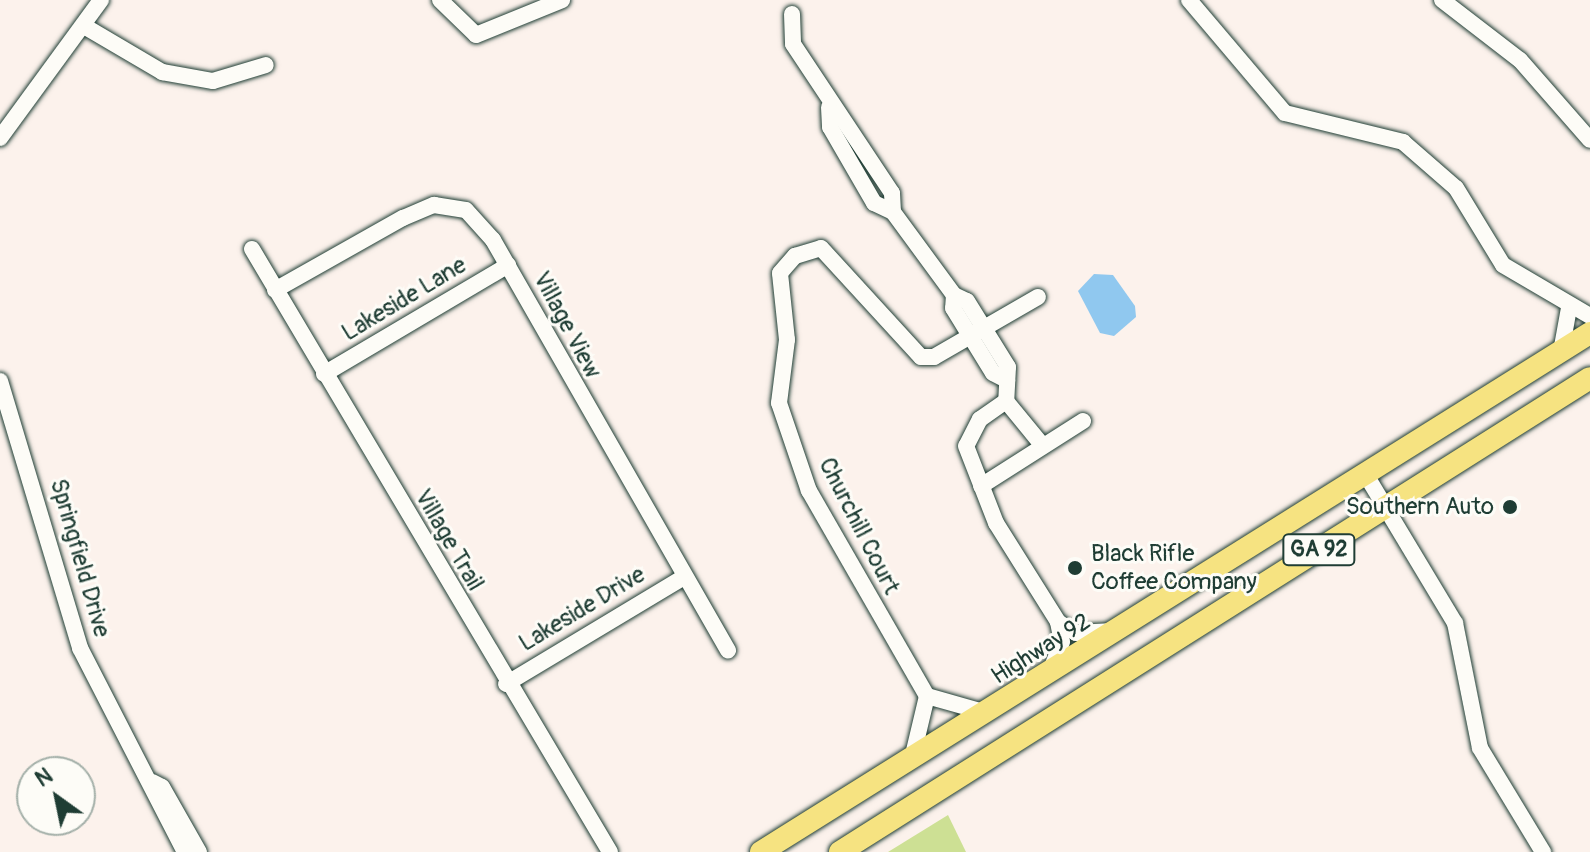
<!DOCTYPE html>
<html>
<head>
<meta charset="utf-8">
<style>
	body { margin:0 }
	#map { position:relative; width:1590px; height:852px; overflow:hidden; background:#fcf2ec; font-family:Pangolin,sans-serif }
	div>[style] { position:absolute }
	.green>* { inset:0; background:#cde094 }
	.water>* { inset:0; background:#90c8ef }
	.roads { filter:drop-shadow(0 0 2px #1f3d34) drop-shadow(0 0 2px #1f3d34) }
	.minor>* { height:16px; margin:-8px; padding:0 8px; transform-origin:8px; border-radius:8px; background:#fdfcf7 }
	.major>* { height:22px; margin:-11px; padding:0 11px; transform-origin:11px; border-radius:11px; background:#f6e381 }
	.dots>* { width:22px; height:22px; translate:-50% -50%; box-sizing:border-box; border:4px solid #fdfcf7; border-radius:50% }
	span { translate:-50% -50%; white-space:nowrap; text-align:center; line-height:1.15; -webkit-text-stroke:6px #fdfcf7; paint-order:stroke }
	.shield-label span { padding:2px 6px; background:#fdfcf7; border:2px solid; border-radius:6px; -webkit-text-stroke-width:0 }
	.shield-label { font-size:22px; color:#1f3d34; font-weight:700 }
	.street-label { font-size:24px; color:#1f3d34 }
	.poi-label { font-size:24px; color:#1f3d34 }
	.right { translate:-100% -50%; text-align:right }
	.left { translate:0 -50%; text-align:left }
	.north { position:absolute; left:16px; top:756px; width:80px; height:80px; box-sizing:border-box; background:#fdfcf7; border:2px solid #a4b0a9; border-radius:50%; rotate:327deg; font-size:22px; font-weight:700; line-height:32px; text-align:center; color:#1f3d34 }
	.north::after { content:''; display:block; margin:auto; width:28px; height:36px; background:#1f3d34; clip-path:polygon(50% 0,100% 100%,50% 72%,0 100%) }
</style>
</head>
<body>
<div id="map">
	<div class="green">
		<i style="clip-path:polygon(948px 815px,966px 852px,888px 852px)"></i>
	</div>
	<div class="water">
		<i style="clip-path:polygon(1094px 274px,1113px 275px,1135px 306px,1136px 317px,1114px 336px,1100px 333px,1078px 291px)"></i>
	</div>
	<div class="roads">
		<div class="minor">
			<i style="left:440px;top:0;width:50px;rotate:44.2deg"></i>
			<i style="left:476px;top:35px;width:93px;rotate:-22.1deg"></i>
			<i style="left:1189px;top:0;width:148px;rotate:49.7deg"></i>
			<i style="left:1285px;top:113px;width:122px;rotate:13.8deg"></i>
			<i style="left:1403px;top:142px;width:70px;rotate:41deg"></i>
			<i style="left:1456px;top:188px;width:90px;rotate:58.6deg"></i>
			<i style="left:1503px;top:265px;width:101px;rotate:30.4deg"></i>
			<i style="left:1442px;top:0;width:98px;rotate:37.6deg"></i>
			<i style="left:1520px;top:60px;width:106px;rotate:48.8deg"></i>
			<i style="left:792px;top:14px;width:30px;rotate:88deg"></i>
			<i style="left:793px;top:44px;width:179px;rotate:56.4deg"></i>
			<i style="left:892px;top:193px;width:19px;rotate:87deg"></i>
			<i style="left:84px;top:26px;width:91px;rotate:30.5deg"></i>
			<i style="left:162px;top:72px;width:52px;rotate:10deg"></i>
			<i style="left:213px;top:81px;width:55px;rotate:-16.8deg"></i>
			<i style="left:829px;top:107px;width:20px;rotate:87deg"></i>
			<i style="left:830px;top:127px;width:88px;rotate:59.9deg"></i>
			<i style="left:874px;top:203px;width:21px;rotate:25deg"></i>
			<i style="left:893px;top:212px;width:103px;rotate:53.7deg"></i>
			<i style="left:954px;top:295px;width:14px;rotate:25deg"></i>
			<i style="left:967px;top:301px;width:78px;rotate:58.2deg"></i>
			<i style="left:1008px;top:367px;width:34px;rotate:93deg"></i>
			<i style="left:1006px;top:401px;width:32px;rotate:145deg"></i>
			<i style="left:980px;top:419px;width:30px;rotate:117deg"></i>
			<i style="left:966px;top:446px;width:83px;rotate:68.7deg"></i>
			<i style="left:996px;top:523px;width:117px;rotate:57.9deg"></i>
			<i style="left:1058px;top:622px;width:20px;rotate:79deg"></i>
			<i style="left:1062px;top:642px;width:32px;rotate:112deg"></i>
			<i style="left:0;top:138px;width:171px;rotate:-53.8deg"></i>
			<i style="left:252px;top:249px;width:701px;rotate:59.3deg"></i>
			<i style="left:275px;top:290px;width:147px;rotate:-29.4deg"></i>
			<i style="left:403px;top:218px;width:34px;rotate:-23deg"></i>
			<i style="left:434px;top:205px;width:32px;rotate:9deg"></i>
			<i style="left:466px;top:210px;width:40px;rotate:48deg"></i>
			<i style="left:493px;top:240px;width:473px;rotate:60.2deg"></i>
			<i style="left:954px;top:295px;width:13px;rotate:94deg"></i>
			<i style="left:953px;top:308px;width:76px;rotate:58.4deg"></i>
			<i style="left:993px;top:373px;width:16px;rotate:27deg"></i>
			<i style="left:1561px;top:352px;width:45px;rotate:-79.7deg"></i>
			<i style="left:324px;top:374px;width:214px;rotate:-30.6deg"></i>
			<i style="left:0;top:381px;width:279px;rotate:73.3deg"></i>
			<i style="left:80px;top:648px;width:229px;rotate:62.8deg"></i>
			<i style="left:1006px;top:401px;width:58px;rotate:50.6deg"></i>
			<i style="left:1366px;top:475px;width:173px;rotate:59deg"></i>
			<i style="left:1455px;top:623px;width:127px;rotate:78.7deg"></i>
			<i style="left:1480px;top:748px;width:122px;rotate:58.8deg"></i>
			<i style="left:981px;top:486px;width:121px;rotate:-32.5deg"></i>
			<i style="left:1058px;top:622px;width:21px;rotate:31deg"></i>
			<i style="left:1076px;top:633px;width:33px;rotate:-3deg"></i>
			<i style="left:506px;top:684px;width:208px;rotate:-31deg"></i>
			<i style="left:927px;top:696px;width:237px;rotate:-119.9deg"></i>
			<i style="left:809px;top:491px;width:93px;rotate:-108.8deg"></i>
			<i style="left:779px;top:403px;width:64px;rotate:-82.8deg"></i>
			<i style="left:787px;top:340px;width:67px;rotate:-96deg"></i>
			<i style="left:780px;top:273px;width:23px;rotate:-49deg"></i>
			<i style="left:795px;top:256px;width:27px;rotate:-17deg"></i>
			<i style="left:821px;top:248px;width:148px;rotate:47.5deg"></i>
			<i style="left:921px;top:357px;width:13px"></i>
			<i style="left:934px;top:357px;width:120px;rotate:-30deg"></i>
			<i style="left:927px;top:696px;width:62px;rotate:15.8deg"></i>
			<i style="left:912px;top:759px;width:65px;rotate:-76.6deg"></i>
			<i style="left:152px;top:782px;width:11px;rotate:27deg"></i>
			<i style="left:162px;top:787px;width:75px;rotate:60.4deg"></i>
		</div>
		<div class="major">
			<i style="left:761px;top:852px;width:978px;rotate:-32.05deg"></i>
			<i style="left:840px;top:852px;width:887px;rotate:-32.29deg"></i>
		</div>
	</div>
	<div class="dots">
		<i style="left:1510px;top:507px;background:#1f3d34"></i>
		<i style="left:1075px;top:568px;background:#1f3d34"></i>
	</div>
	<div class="shield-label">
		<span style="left:1319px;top:550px">GA 92</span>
	</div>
	<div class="street-label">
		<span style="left:404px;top:299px;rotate:-31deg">Lakeside Lane</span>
		<span style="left:567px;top:325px;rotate:62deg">Village View</span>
		<span style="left:859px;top:526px;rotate:63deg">Churchill Court</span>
		<span style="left:449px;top:540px;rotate:60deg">Village Trail</span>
		<span style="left:80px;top:558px;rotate:74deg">Springfield Drive</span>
		<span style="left:582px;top:609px;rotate:-31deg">Lakeside Drive</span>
		<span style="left:1041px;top:649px;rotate:-32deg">Highway 92</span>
	</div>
	<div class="poi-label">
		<span class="right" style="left:1494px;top:507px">Southern Auto</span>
		<span class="left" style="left:1091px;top:568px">Black Rifle<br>Coffee Company</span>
	</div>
	<div class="north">N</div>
</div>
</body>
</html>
